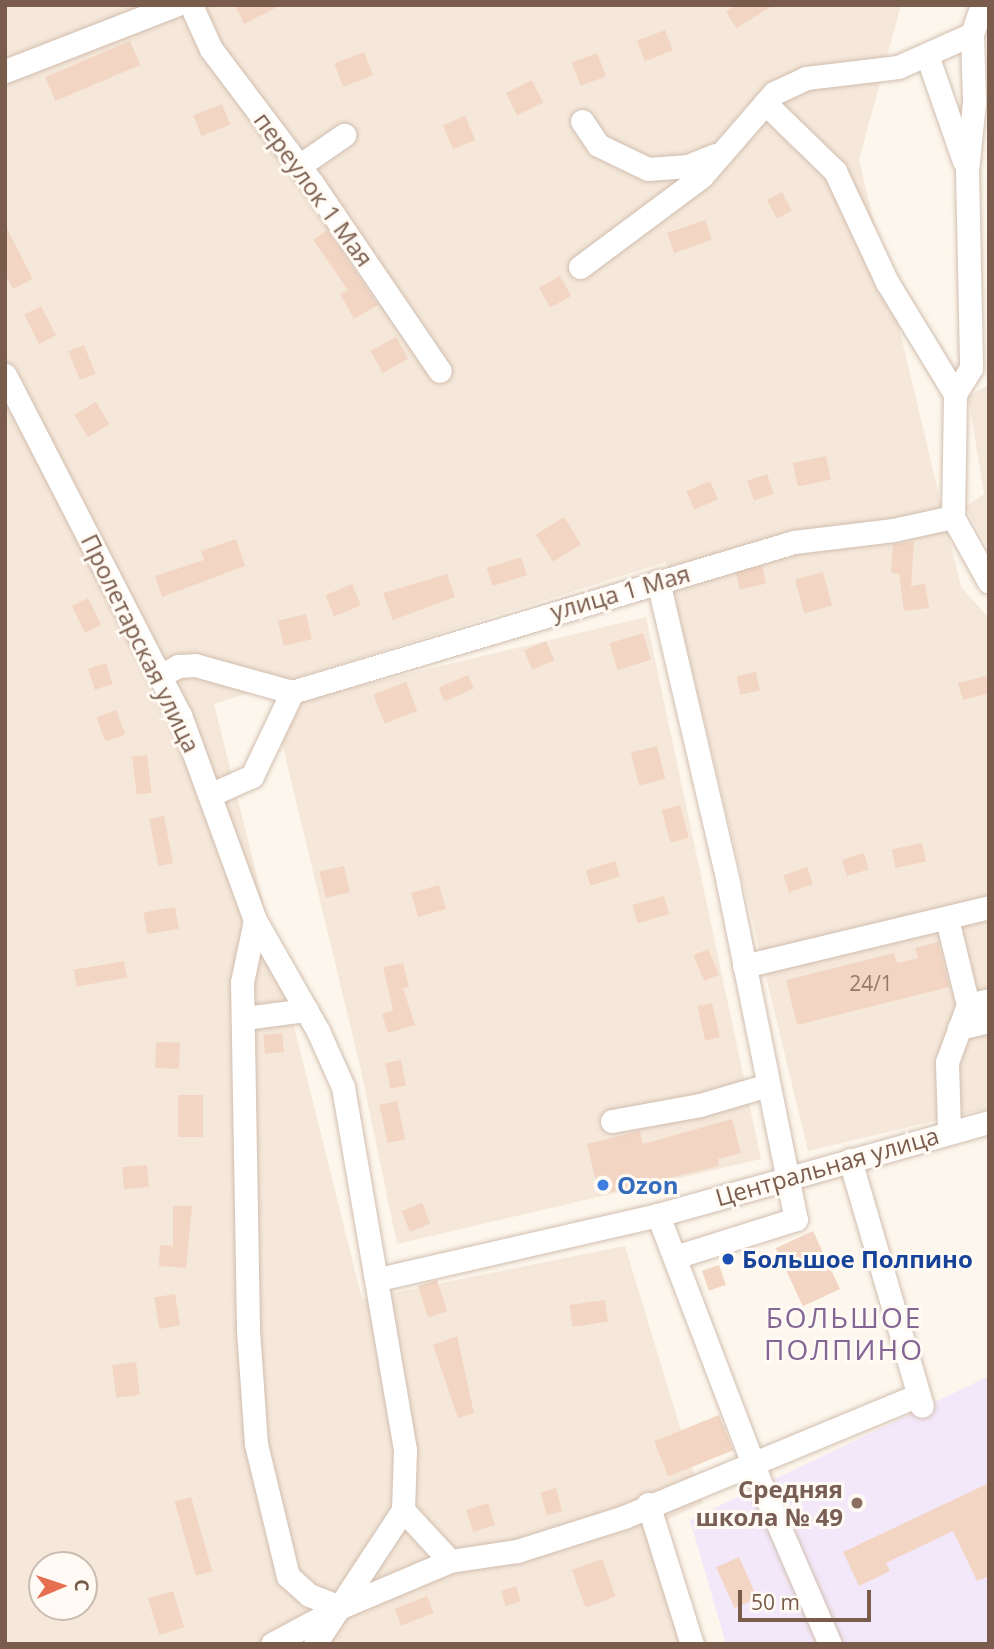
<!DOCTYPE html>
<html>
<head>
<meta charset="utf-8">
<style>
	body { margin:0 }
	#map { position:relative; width:994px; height:1649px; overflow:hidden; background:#fdf6ec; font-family:"Open Sans",sans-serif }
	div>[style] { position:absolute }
	.residential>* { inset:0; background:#f5e8da }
	.education>* { inset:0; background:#f3e8fa }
	.building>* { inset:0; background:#f3d5c3; transform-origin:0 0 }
	.roads { filter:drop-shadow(0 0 2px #d1beb0) drop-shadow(0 0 2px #d1beb0) }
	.minor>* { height:23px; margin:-11.5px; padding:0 11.5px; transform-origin:11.5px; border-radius:11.5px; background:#fff }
	.dots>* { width:19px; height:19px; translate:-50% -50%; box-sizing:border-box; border:4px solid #fffaf3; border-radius:50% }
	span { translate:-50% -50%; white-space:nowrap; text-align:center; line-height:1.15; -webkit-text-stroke:6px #fffaf3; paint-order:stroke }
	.number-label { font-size:21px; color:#987a6a }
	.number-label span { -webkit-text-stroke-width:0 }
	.street-label { font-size:24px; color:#7a5c4d }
	.shop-label { font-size:24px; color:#366cbe; font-weight:700 }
	.left { translate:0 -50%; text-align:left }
	.transit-label { font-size:24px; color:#164399; font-weight:700 }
	.education-label { font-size:24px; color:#785e54; font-weight:700 }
	.right { translate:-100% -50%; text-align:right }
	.quarter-label { font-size:28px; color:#846695; letter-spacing:2px }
	.frame { position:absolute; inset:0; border:7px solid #7a5c4d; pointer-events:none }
	.north { position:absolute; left:28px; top:1551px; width:70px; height:70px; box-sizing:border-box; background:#fffaf3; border:2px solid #cabbb1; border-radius:50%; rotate:88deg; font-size:19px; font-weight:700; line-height:28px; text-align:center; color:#7a5c4d }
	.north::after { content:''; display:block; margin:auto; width:24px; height:32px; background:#e76f51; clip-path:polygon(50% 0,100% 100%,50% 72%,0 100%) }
	.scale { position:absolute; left:738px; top:1590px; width:133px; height:32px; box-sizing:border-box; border:4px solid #7a5c4d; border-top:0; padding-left:9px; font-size:21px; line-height:24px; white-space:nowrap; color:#7a5c4d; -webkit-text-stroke:5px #fffaf3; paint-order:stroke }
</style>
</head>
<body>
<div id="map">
	<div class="residential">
		<i style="clip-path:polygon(evenodd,5px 5px,901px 5px,859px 160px,961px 587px,989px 618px,989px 1108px,808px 1151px,666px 562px,214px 704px,362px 1299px,625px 1246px,703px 1503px,646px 1530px,688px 1644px,5px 1644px,5px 5px,42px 1565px,84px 1565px,84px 1607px,42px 1607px,42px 1565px)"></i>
		<i style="clip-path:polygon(989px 385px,989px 549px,965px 507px,984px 494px,968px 396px)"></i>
		<i style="clip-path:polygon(646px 617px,761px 1159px,397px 1244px,360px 1066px,273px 706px)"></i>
	</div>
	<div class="education">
		<i style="clip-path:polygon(989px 1376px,989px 1644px,726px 1644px,690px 1520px)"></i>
	</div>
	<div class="building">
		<i style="clip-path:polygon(235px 5px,281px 5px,244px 24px)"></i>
		<i style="clip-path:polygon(737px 5px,774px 5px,736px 28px,726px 12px)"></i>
		<i style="left:665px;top:30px;width:22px;height:30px;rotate:69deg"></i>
		<i style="left:130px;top:41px;width:26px;height:92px;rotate:67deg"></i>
		<i style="left:364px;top:52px;width:25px;height:32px;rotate:69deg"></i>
		<i style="left:597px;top:53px;width:25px;height:27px;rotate:69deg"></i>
		<i style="left:532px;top:80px;width:25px;height:29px;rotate:64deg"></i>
		<i style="left:222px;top:104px;width:22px;height:31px;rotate:68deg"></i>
		<i style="left:465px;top:116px;width:26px;height:24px;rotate:67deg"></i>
		<i style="left:782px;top:192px;width:21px;height:17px;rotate:62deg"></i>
		<i style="left:705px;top:220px;width:21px;height:40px;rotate:71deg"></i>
		<i style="clip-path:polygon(5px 225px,33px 279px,13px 289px,5px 274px)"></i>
		<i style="clip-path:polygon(327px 230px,378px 305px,354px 319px,340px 294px,348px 290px,313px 240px)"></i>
		<i style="left:560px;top:276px;width:23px;height:24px;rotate:61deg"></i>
		<i style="left:41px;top:306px;width:33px;height:19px;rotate:63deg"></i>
		<i style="left:396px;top:337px;width:25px;height:29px;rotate:61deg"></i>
		<i style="left:84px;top:345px;width:31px;height:17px;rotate:68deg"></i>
		<i style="left:96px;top:402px;width:26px;height:25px;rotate:59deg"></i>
		<i style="left:826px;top:456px;width:24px;height:34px;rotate:78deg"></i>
		<i style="left:767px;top:474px;width:21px;height:21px;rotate:71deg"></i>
		<i style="left:710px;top:481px;width:20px;height:26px;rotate:66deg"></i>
		<i style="left:564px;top:517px;width:32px;height:33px;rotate:58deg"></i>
		<i style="clip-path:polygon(236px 539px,245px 566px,162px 597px,155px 576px,204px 560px,201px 551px)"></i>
		<i style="clip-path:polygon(914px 542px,911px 586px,925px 584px,929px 608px,904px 611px,899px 574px,891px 573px,893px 544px)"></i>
		<i style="left:521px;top:557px;width:19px;height:36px;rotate:72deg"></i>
		<i style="left:762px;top:566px;width:18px;height:27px;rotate:77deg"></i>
		<i style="left:823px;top:572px;width:35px;height:29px;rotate:75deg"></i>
		<i style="clip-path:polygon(447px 574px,455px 597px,393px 620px,383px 593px)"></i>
		<i style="left:352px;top:584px;width:23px;height:29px;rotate:67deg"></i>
		<i style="left:88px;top:598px;width:30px;height:18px;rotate:64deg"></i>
		<i style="left:306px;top:614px;width:26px;height:29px;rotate:77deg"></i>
		<i style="left:643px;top:633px;width:28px;height:35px;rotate:73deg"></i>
		<i style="left:546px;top:641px;width:21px;height:24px;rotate:67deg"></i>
		<i style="left:106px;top:663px;width:22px;height:19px;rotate:72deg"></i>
		<i style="left:756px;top:672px;width:19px;height:20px;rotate:78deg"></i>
		<i style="left:468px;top:675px;width:15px;height:32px;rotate:67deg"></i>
		<i style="clip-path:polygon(989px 675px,989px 693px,963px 700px,958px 683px)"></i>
		<i style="left:406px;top:682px;width:31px;height:35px;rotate:69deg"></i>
		<i style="left:116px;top:710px;width:26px;height:21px;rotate:69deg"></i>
		<i style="left:657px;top:746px;width:34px;height:27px;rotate:76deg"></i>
		<i style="left:147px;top:755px;width:38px;height:15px;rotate:83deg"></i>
		<i style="left:680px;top:805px;width:34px;height:19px;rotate:75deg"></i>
		<i style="left:164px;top:816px;width:48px;height:15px;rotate:79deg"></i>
		<i style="left:922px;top:843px;width:19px;height:31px;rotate:78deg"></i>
		<i style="left:864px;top:853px;width:17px;height:23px;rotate:73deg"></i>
		<i style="left:615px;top:861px;width:16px;height:31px;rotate:72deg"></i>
		<i style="left:344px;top:866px;width:27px;height:25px;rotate:77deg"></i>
		<i style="left:807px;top:867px;width:18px;height:25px;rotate:71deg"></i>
		<i style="left:439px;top:885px;width:25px;height:29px;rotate:74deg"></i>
		<i style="left:664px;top:896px;width:19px;height:33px;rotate:74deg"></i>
		<i style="left:175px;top:907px;width:22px;height:32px;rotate:80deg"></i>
		<i style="clip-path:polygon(938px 942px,949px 987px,797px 1025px,786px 980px,894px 953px,897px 963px,918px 958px,915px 948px)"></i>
		<i style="left:708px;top:949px;width:28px;height:16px;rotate:67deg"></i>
		<i style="left:124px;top:961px;width:17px;height:51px;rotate:80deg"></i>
		<i style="clip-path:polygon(403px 963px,409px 987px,403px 988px,415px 1025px,388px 1033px,382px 1014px,393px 1010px,383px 967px)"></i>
		<i style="left:712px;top:1003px;width:35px;height:15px;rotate:77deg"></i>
		<i style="left:282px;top:1033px;width:19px;height:19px;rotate:84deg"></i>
		<i style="left:156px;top:1042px;width:24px;height:26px;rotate:2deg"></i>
		<i style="left:401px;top:1060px;width:26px;height:16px;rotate:79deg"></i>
		<i style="left:178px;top:1095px;width:25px;height:42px"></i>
		<i style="left:397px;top:1101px;width:39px;height:18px;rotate:78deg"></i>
		<i style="clip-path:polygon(732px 1119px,741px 1153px,718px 1159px,719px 1166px,599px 1195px,587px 1144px,640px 1131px,643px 1144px)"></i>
		<i style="left:147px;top:1165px;width:22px;height:25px;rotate:85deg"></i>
		<i style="left:422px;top:1203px;width:22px;height:22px;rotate:68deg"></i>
		<i style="clip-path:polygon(173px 1206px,192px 1206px,186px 1268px,159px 1266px,160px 1245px,173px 1246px)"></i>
		<i style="left:813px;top:1231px;width:64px;height:41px;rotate:65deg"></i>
		<i style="left:719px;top:1265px;width:21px;height:18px;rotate:71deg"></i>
		<i style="left:437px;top:1280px;width:33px;height:20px;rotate:72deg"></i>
		<i style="left:175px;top:1294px;width:32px;height:21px;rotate:81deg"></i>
		<i style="left:605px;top:1300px;width:22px;height:36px;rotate:82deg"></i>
		<i style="clip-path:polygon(457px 1336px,474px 1413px,458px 1418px,433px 1345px)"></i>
		<i style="left:136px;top:1362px;width:33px;height:24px;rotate:83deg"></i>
		<i style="left:719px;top:1415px;width:38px;height:70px;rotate:68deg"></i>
		<i style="clip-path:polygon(989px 1483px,989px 1576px,977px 1581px,953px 1531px,886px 1563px,890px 1571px,859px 1586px,843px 1552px)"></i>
		<i style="left:556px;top:1488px;width:24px;height:16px;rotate:75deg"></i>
		<i style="left:191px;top:1497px;width:77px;height:17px;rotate:74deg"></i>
		<i style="left:488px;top:1503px;width:23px;height:23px;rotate:72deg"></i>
		<i style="left:739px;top:1557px;width:45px;height:25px;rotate:66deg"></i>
		<i style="left:602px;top:1559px;width:40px;height:32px;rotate:70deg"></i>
		<i style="left:516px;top:1586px;width:16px;height:16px;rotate:72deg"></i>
		<i style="left:173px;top:1591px;width:38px;height:26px;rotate:73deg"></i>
		<i style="left:427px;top:1596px;width:18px;height:35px;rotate:68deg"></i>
	</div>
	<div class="roads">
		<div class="minor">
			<i style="left:191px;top:5px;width:48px;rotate:65.6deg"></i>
			<i style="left:211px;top:49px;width:168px;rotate:53deg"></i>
			<i style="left:312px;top:183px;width:227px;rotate:55.8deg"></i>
			<i style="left:982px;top:5px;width:31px;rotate:109deg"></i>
			<i style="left:972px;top:34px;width:68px;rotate:88.3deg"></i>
			<i style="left:974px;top:102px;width:69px;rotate:95.8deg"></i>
			<i style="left:967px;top:171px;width:197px;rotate:88.8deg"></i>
			<i style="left:971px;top:368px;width:31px;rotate:122deg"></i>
			<i style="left:955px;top:394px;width:123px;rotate:90.9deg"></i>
			<i style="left:953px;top:517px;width:74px;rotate:61deg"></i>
			<i style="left:927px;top:55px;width:112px;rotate:70.8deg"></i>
			<i style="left:5px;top:71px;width:182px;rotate:-21.2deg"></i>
			<i style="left:765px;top:103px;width:98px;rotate:44.2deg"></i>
			<i style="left:835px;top:171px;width:123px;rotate:64.9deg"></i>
			<i style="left:887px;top:282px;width:131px;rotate:58.7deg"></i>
			<i style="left:582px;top:121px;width:29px;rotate:56deg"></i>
			<i style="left:598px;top:145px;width:55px;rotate:25.6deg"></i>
			<i style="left:648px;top:169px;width:40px;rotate:-4.3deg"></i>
			<i style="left:688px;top:166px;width:29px;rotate:-22deg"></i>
			<i style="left:299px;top:166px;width:55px;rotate:-34.6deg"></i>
			<i style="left:580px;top:267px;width:152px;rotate:-36.7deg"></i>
			<i style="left:702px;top:176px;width:110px;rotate:-49.1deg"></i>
			<i style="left:774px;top:93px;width:35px;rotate:-25deg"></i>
			<i style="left:806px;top:78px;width:93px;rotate:-6.8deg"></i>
			<i style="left:898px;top:67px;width:81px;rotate:-24deg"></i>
			<i style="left:5px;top:375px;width:382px;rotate:62.8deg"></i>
			<i style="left:180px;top:715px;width:218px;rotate:69.9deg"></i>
			<i style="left:255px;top:920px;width:128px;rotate:60.4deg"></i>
			<i style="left:318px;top:1031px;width:61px;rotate:65.9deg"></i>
			<i style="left:343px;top:1087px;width:368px;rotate:80.3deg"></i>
			<i style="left:405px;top:1450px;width:60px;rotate:91.9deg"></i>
			<i style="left:403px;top:1510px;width:160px;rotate:123.3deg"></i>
			<i style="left:658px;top:581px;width:310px;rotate:76.9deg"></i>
			<i style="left:728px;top:883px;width:343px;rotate:78.6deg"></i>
			<i style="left:796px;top:1219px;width:127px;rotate:162.6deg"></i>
			<i style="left:162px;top:675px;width:18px;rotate:-29deg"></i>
			<i style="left:178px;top:666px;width:17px;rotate:-3deg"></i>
			<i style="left:195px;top:665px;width:101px;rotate:15.6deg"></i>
			<i style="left:292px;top:692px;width:524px;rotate:-16.64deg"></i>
			<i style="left:794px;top:542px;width:100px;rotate:-6.9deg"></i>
			<i style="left:893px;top:530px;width:61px;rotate:-12.2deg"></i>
			<i style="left:212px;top:794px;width:44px;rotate:-24.2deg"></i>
			<i style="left:252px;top:776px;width:93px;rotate:-64.5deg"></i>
			<i style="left:947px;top:919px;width:89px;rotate:76.3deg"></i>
			<i style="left:968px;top:1005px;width:61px;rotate:110.2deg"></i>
			<i style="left:947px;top:1062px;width:69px;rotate:88.3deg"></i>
			<i style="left:255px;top:920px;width:63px;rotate:101.8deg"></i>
			<i style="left:242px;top:982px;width:348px;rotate:89deg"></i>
			<i style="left:248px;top:1330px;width:114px;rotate:86deg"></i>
			<i style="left:256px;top:1444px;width:136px;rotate:76.4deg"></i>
			<i style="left:288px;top:1576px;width:28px;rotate:42deg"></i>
			<i style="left:309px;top:1595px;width:34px;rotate:21deg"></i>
			<i style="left:744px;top:966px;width:252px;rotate:-13.5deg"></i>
			<i style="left:968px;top:1005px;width:22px;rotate:-13deg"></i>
			<i style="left:245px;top:1018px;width:62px;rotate:-7.5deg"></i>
			<i style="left:959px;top:1028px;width:31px;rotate:-13deg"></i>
			<i style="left:612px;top:1121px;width:89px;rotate:-10.3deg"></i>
			<i style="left:700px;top:1105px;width:71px;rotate:-16.4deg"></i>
			<i style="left:850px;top:1160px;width:256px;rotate:73.7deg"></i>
			<i style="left:658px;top:1215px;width:291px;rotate:69.1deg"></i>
			<i style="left:762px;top:1487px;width:171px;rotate:66.6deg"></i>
			<i style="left:379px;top:1279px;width:286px;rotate:-12.9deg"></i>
			<i style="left:658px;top:1215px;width:344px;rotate:-15.7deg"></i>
			<i style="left:648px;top:1504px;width:147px;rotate:72.6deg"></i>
			<i style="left:403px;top:1510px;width:69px;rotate:47.3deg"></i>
			<i style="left:272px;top:1644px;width:78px;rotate:-28.2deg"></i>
			<i style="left:341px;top:1607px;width:118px;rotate:-22.9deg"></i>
			<i style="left:450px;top:1561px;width:68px;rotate:-8.5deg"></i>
			<i style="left:517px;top:1551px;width:112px;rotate:-17.6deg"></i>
			<i style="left:624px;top:1517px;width:318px;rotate:-22.5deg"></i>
		</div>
	</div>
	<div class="dots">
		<i style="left:603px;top:1185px;background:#3f7fe0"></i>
		<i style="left:728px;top:1259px;background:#1a4fb4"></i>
		<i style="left:857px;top:1503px;background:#8d6e63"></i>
	</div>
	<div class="number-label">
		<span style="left:871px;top:983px">24/1</span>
	</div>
	<div class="street-label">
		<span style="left:314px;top:189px;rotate:54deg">переулок 1 Мая</span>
		<span style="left:620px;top:592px;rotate:-16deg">улица 1 Мая</span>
		<span style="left:141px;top:643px;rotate:64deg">Пролетарская улица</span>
		<span style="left:827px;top:1166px;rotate:-16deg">Центральная улица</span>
	</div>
	<div class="shop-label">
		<span class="left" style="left:617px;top:1185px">Ozon</span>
	</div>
	<div class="transit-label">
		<span class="left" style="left:742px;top:1259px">Большое Полпино</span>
	</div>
	<div class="education-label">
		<span class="right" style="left:843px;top:1503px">Средняя<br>школа № 49</span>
	</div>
	<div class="quarter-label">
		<span style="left:844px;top:1333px">БОЛЬШОЕ<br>ПОЛПИНО</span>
	</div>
	<div class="frame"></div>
	<div class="north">С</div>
	<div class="scale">50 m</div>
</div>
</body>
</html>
